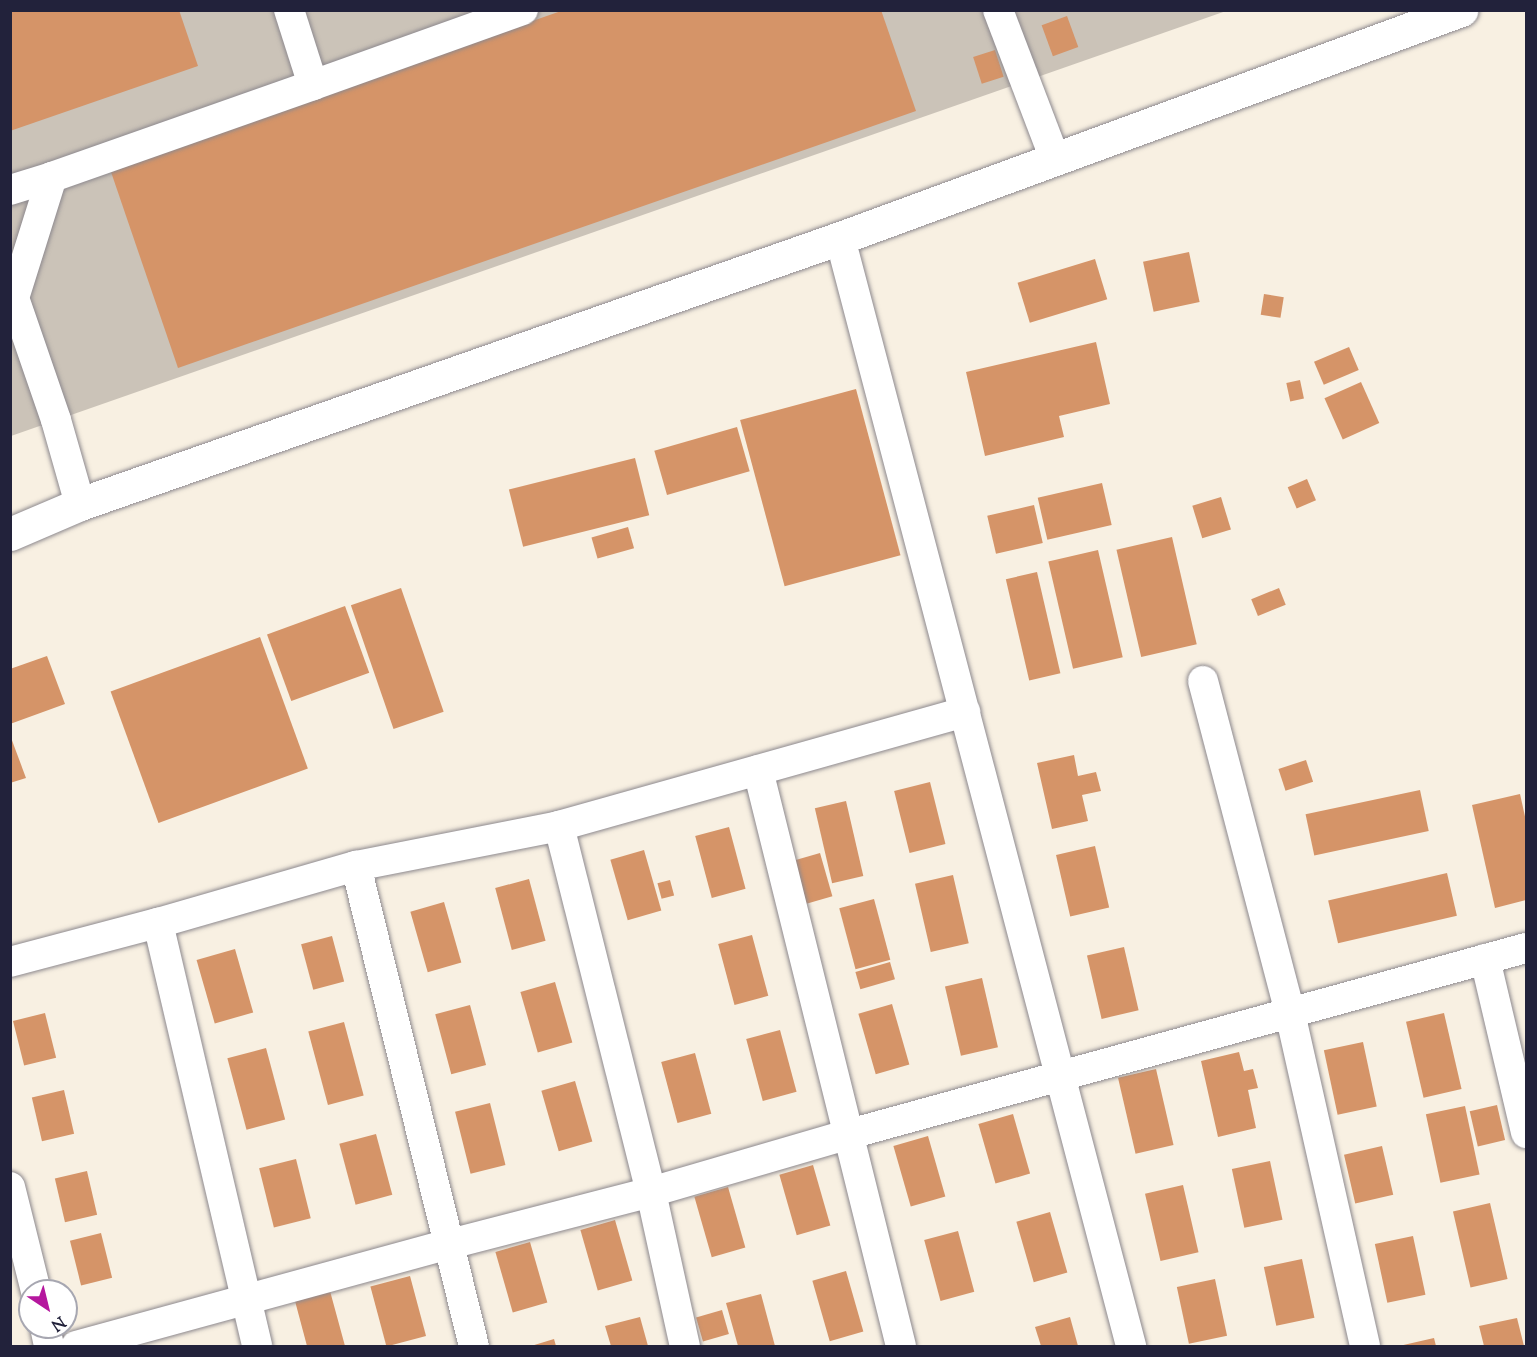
<!DOCTYPE html>
<html>
<head>
<meta charset="utf-8">
<style>
	body { margin:0 }
	#map { position:relative; width:1537px; height:1357px; overflow:hidden; background:#f8f0e2; font-family:"Sorts Mill Goudy",serif }
	div>[style] { position:absolute }
	.industrial>* { inset:0; background:#cbc3b8 }
	.building>* { inset:0; background:#d59468; transform-origin:0 0 }
	.roads { filter:drop-shadow(0 0 2px #8d898e) drop-shadow(0 0 2px #8d898e) }
	.minor>* { height:30px; margin:-15px; padding:0 15px; transform-origin:15px; border-radius:15px; background:#fff }
	.trunk>* { height:33px; margin:-16.5px; padding:0 16.5px; transform-origin:16.5px; border-radius:16.5px; background:#fff }
	span { translate:-50% -50%; white-space:nowrap; text-align:center; line-height:1.15; -webkit-text-stroke:4.5px #fff; paint-order:stroke }
	.frame { position:absolute; inset:0; border:12px solid #22223b; pointer-events:none }
	.north { position:absolute; left:18px; top:1279px; width:60px; height:60px; box-sizing:border-box; background:#fff; border:2px solid #a7a7b1; border-radius:50%; rotate:145deg; font-size:16px; font-weight:700; line-height:24px; text-align:center; color:#22223b }
	.north::after { content:''; display:block; margin:auto; width:21px; height:27px; background:#b5179e; clip-path:polygon(50% 0,100% 100%,50% 72%,0 100%) }
</style>
</head>
<body>
<div id="map">
	<div class="industrial">
		<i style="clip-path:polygon(11px 10px,1226px 11px,11px 436px)"></i>
	</div>
	<div class="building">
		<i style="clip-path:polygon(10px 10px,179px 10px,198px 66px,10px 131px)"></i>
		<i style="clip-path:polygon(564px 10px,881px 10px,916px 111px,178px 368px,110px 169px)"></i>
		<i style="left:1067px;top:16px;width:33px;height:27px;rotate:70deg"></i>
		<i style="left:995px;top:50px;width:28px;height:23px;rotate:72deg"></i>
		<i style="left:1189px;top:252px;width:51px;height:47px;rotate:78deg"></i>
		<i style="left:1095px;top:259px;width:42px;height:81px;rotate:73deg"></i>
		<i style="left:1264px;top:294px;width:20px;height:21px;rotate:9deg"></i>
		<i style="clip-path:polygon(1096px 342px,1110px 404px,1059px 416px,1064px 437px,985px 456px,966px 372px)"></i>
		<i style="left:1349px;top:347px;width:25px;height:38px;rotate:67deg"></i>
		<i style="left:1300px;top:380px;width:19px;height:14px;rotate:78deg"></i>
		<i style="left:1361px;top:382px;width:45px;height:40px;rotate:66deg"></i>
		<i style="left:856px;top:389px;width:172px;height:120px;rotate:75deg"></i>
		<i style="left:737px;top:427px;width:46px;height:86px;rotate:74deg"></i>
		<i style="left:635px;top:458px;width:59px;height:130px;rotate:76deg"></i>
		<i style="left:1307px;top:479px;width:23px;height:21px;rotate:67deg"></i>
		<i style="left:1102px;top:483px;width:43px;height:66px;rotate:77deg"></i>
		<i style="left:1221px;top:497px;width:34px;height:30px;rotate:73deg"></i>
		<i style="left:1034px;top:505px;width:39px;height:48px;rotate:77deg"></i>
		<i style="left:628px;top:527px;width:22px;height:38px;rotate:74deg"></i>
		<i style="left:1172px;top:537px;width:110px;height:57px;rotate:77deg"></i>
		<i style="left:1098px;top:550px;width:110px;height:51px;rotate:77deg"></i>
		<i style="left:1037px;top:572px;width:104px;height:32px;rotate:77deg"></i>
		<i style="left:401px;top:588px;width:131px;height:53px;rotate:71deg"></i>
		<i style="left:1279px;top:588px;width:18px;height:30px;rotate:68deg"></i>
		<i style="left:345px;top:606px;width:71px;height:83px;rotate:70deg"></i>
		<i style="left:260px;top:637px;width:140px;height:159px;rotate:70deg"></i>
		<i style="clip-path:polygon(47px 656px,65px 704px,10px 724px,10px 669px)"></i>
		<i style="clip-path:polygon(10px 735px,26px 778px,10px 783px)"></i>
		<i style="clip-path:polygon(1074px 755px,1078px 776px,1096px 772px,1101px 791px,1082px 795px,1088px 821px,1052px 829px,1037px 763px)"></i>
		<i style="left:1306px;top:760px;width:23px;height:29px;rotate:72deg"></i>
		<i style="left:930px;top:782px;width:64px;height:37px;rotate:76deg"></i>
		<i style="left:1420px;top:790px;width:42px;height:117px;rotate:78deg"></i>
		<i style="clip-path:polygon(1520px 794px,1526px 821px,1526px 900px,1495px 908px,1472px 805px)"></i>
		<i style="left:846px;top:801px;width:77px;height:32px;rotate:77deg"></i>
		<i style="left:729px;top:827px;width:64px;height:35px;rotate:75deg"></i>
		<i style="left:1095px;top:846px;width:63px;height:40px;rotate:77deg"></i>
		<i style="left:644px;top:850px;width:63px;height:35px;rotate:74deg"></i>
		<i style="left:820px;top:853px;width:45px;height:27px;rotate:74deg"></i>
		<i style="left:1447px;top:873px;width:44px;height:122px;rotate:77deg"></i>
		<i style="left:953px;top:875px;width:70px;height:39px;rotate:77deg"></i>
		<i style="left:529px;top:879px;width:64px;height:35px;rotate:75deg"></i>
		<i style="left:670px;top:880px;width:16px;height:13px;rotate:75deg"></i>
		<i style="left:874px;top:899px;width:63px;height:36px;rotate:75deg"></i>
		<i style="left:444px;top:902px;width:63px;height:35px;rotate:74deg"></i>
		<i style="left:752px;top:935px;width:63px;height:35px;rotate:75deg"></i>
		<i style="left:332px;top:936px;width:47px;height:32px;rotate:75deg"></i>
		<i style="left:1124px;top:947px;width:65px;height:38px;rotate:77deg"></i>
		<i style="left:235px;top:949px;width:66px;height:40px;rotate:74deg"></i>
		<i style="left:890px;top:962px;width:18px;height:36px;rotate:74deg"></i>
		<i style="left:982px;top:978px;width:71px;height:38px;rotate:77deg"></i>
		<i style="left:555px;top:982px;width:63px;height:36px;rotate:74deg"></i>
		<i style="left:892px;top:1004px;width:63px;height:35px;rotate:74deg"></i>
		<i style="left:470px;top:1005px;width:62px;height:36px;rotate:75deg"></i>
		<i style="left:45px;top:1013px;width:46px;height:33px;rotate:76deg"></i>
		<i style="left:1444px;top:1013px;width:78px;height:39px;rotate:77deg"></i>
		<i style="left:344px;top:1022px;width:76px;height:37px;rotate:75deg"></i>
		<i style="left:780px;top:1030px;width:64px;height:35px;rotate:75deg"></i>
		<i style="left:1363px;top:1042px;width:66px;height:40px;rotate:78deg"></i>
		<i style="left:266px;top:1048px;width:74px;height:40px;rotate:75deg"></i>
		<i style="clip-path:polygon(1239px 1052px,1244px 1071px,1253px 1069px,1258px 1088px,1248px 1090px,1256px 1128px,1218px 1137px,1201px 1061px)"></i>
		<i style="left:695px;top:1053px;width:63px;height:35px;rotate:75deg"></i>
		<i style="left:1156px;top:1069px;width:78px;height:39px;rotate:77deg"></i>
		<i style="left:575px;top:1081px;width:63px;height:35px;rotate:74deg"></i>
		<i style="left:64px;top:1090px;width:45px;height:33px;rotate:77deg"></i>
		<i style="left:490px;top:1103px;width:64px;height:36px;rotate:76deg"></i>
		<i style="left:1497px;top:1105px;width:36px;height:28px;rotate:77deg"></i>
		<i style="left:1465px;top:1106px;width:70px;height:40px;rotate:78deg"></i>
		<i style="left:1013px;top:1114px;width:62px;height:36px;rotate:74deg"></i>
		<i style="left:376px;top:1134px;width:63px;height:38px;rotate:75deg"></i>
		<i style="left:928px;top:1136px;width:63px;height:36px;rotate:74deg"></i>
		<i style="left:1382px;top:1146px;width:50px;height:39px;rotate:77deg"></i>
		<i style="left:296px;top:1159px;width:61px;height:38px;rotate:76deg"></i>
		<i style="left:1270px;top:1161px;width:60px;height:39px;rotate:78deg"></i>
		<i style="left:813px;top:1165px;width:63px;height:35px;rotate:74deg"></i>
		<i style="left:87px;top:1171px;width:45px;height:33px;rotate:77deg"></i>
		<i style="left:1183px;top:1185px;width:69px;height:39px;rotate:77deg"></i>
		<i style="left:728px;top:1187px;width:63px;height:35px;rotate:74deg"></i>
		<i style="left:1490px;top:1203px;width:78px;height:38px;rotate:77deg"></i>
		<i style="left:1050px;top:1212px;width:63px;height:35px;rotate:74deg"></i>
		<i style="left:615px;top:1220px;width:63px;height:36px;rotate:74deg"></i>
		<i style="left:958px;top:1231px;width:63px;height:35px;rotate:75deg"></i>
		<i style="left:101px;top:1233px;width:46px;height:32px;rotate:76deg"></i>
		<i style="left:1413px;top:1236px;width:60px;height:39px;rotate:78deg"></i>
		<i style="left:530px;top:1242px;width:63px;height:36px;rotate:74deg"></i>
		<i style="left:1302px;top:1259px;width:60px;height:39px;rotate:78deg"></i>
		<i style="left:846px;top:1271px;width:63px;height:35px;rotate:74deg"></i>
		<i style="left:410px;top:1276px;width:62px;height:41px;rotate:75deg"></i>
		<i style="left:1215px;top:1279px;width:58px;height:39px;rotate:78deg"></i>
		<i style="clip-path:polygon(330px 1291px,345px 1346px,307px 1346px,295px 1301px)"></i>
		<i style="clip-path:polygon(761px 1294px,775px 1346px,738px 1346px,726px 1303px)"></i>
		<i style="left:722px;top:1310px;width:25px;height:27px;rotate:74deg"></i>
		<i style="clip-path:polygon(640px 1317px,648px 1346px,611px 1346px,605px 1326px)"></i>
		<i style="clip-path:polygon(1070px 1317px,1078px 1346px,1041px 1346px,1035px 1327px)"></i>
		<i style="clip-path:polygon(1517px 1318px,1524px 1346px,1484px 1346px,1479px 1326px)"></i>
		<i style="clip-path:polygon(1434px 1338px,1436px 1346px,1399px 1346px)"></i>
		<i style="clip-path:polygon(554px 1339px,556px 1346px,531px 1346px)"></i>
	</div>
	<div class="roads">
		<div class="minor">
			<i style="left:998px;top:10px;width:160px;rotate:69.1deg"></i>
			<i style="left:313px;top:85px;width:223px;rotate:-19.7deg"></i>
			<i style="left:10px;top:190px;width:44px;rotate:-17.2deg"></i>
			<i style="left:840px;top:238px;width:1146px;rotate:75.28deg"></i>
			<i style="left:10px;top:295px;width:5px;rotate:37deg"></i>
			<i style="left:14px;top:298px;width:129px;rotate:71deg"></i>
			<i style="left:56px;top:420px;width:87px;rotate:74.1deg"></i>
			<i style="left:14px;top:298px;width:127px;rotate:-72.6deg"></i>
			<i style="left:52px;top:177px;width:277px;rotate:-19.4deg"></i>
			<i style="left:313px;top:85px;width:79px;rotate:-107.7deg"></i>
			<i style="left:1203px;top:681px;width:343px;rotate:75.3deg"></i>
			<i style="left:1290px;top:1013px;width:341px;rotate:77.3deg"></i>
			<i style="left:758px;top:770px;width:593px;rotate:76.06deg"></i>
			<i style="left:559px;top:826px;width:377px;rotate:75.9deg"></i>
			<i style="left:651px;top:1192px;width:158px;rotate:77.6deg"></i>
			<i style="left:356px;top:866px;width:494px;rotate:76.2deg"></i>
			<i style="left:158px;top:923px;width:434px;rotate:76.8deg"></i>
			<i style="left:1485px;top:959px;width:179px;rotate:76.7deg"></i>
			<i style="left:10px;top:962px;width:153px;rotate:-14.8deg"></i>
			<i style="left:158px;top:923px;width:206px;rotate:-16.1deg"></i>
			<i style="left:356px;top:866px;width:207px;rotate:-11.1deg"></i>
			<i style="left:559px;top:826px;width:422px;rotate:-15.7deg"></i>
			<i style="left:10px;top:1187px;width:107px;rotate:76deg"></i>
			<i style="left:45px;top:1327px;width:19px;rotate:78deg"></i>
			<i style="left:76px;top:1346px;width:388px;rotate:-15.3deg"></i>
			<i style="left:450px;top:1244px;width:208px;rotate:-14.5deg"></i>
			<i style="left:651px;top:1192px;width:203px;rotate:-16.3deg"></i>
			<i style="left:846px;top:1135px;width:705px;rotate:-15.38deg"></i>
		</div>
		<div class="trunk">
			<i style="left:10px;top:534px;width:76px;rotate:-23.2deg"></i>
			<i style="left:80px;top:504px;width:805px;rotate:-19.29deg"></i>
			<i style="left:840px;top:238px;width:662px;rotate:-20.16deg"></i>
		</div>
	</div>
	<div class="frame"></div>
	<div class="north">N</div>
</div>
</body>
</html>
